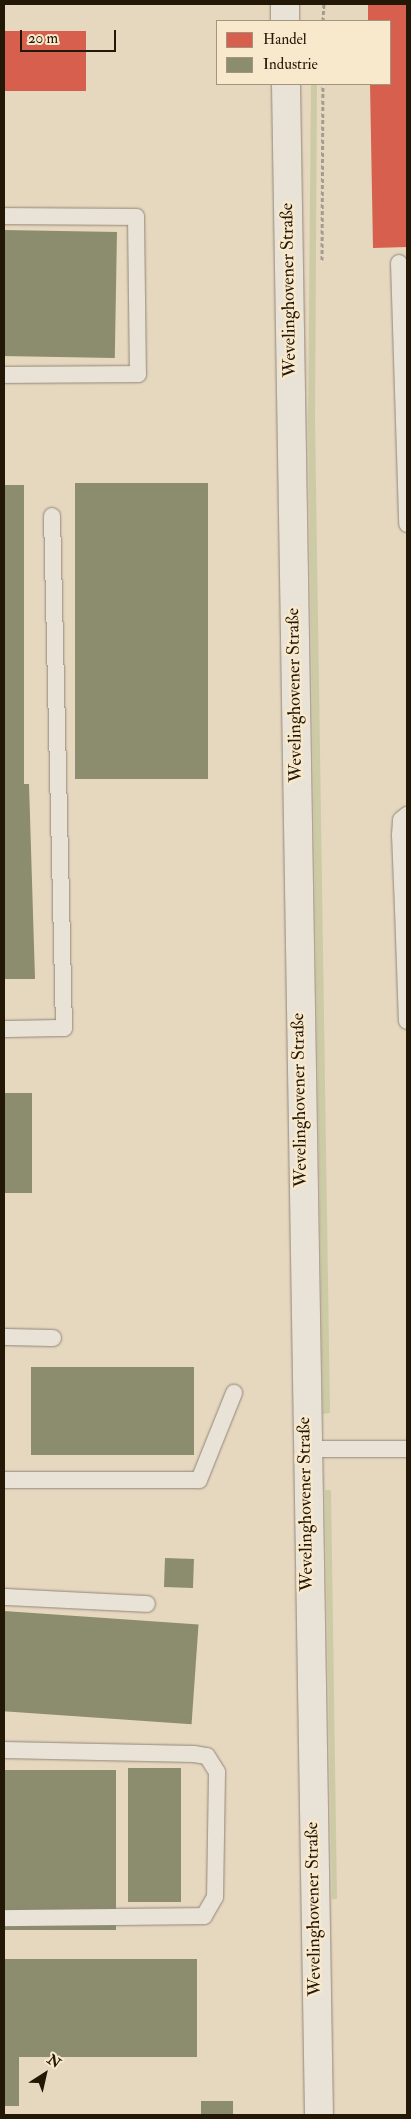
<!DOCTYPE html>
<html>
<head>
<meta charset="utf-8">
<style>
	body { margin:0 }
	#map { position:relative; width:411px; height:2119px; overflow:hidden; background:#e6d7bf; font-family:"IM FELL Double Pica",serif }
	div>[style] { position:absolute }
	.green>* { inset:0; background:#cccba5 }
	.shops>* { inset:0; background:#d6604d; transform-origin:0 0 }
	.industry>* { inset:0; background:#8c8c6e; transform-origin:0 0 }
	.path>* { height:3px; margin-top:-1.5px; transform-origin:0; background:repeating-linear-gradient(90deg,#a39c91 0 4px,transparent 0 6.5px) }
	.roads { filter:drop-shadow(0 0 1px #918778) drop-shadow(0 0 1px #918778) }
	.service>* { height:16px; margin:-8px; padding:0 8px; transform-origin:8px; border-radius:8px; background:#e9e2d6 }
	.tertiary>* { height:28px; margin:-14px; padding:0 14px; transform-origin:14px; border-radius:14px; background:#e9e2d6 }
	span { translate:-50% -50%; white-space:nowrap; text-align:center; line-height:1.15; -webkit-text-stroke:5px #f8e8cc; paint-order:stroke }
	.street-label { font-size:18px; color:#231706 }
	.frame { position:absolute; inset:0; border:5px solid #231706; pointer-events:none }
	.legend { position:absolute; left:216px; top:20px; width:175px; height:65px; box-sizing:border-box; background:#f8e8cc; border:1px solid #a3947d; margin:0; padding:6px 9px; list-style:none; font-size:15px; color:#231706 }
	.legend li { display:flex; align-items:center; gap:10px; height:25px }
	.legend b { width:25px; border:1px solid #a3947d }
	.north { position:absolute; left:20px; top:2049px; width:50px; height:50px; -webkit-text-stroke:4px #f8e8cc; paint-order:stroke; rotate:35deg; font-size:14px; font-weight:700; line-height:20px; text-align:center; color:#231706 }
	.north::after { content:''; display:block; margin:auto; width:18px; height:22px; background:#231706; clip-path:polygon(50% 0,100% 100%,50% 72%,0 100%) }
	.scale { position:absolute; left:20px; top:30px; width:96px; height:22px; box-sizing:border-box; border:2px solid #231706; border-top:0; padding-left:6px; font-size:15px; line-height:18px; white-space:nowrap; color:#231706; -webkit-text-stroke:4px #f8e8cc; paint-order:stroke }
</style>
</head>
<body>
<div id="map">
	<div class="green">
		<i style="clip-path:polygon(311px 84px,317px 84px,315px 420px,330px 1413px,323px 1414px,308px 421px)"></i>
		<i style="clip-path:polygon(325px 1490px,331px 1490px,337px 1899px,332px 1899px)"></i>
	</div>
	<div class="shops">
		<i style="clip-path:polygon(368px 4px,407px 4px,407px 247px,373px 248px,370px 84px,390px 84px,390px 21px,368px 21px)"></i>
		<i style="left:4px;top:31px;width:82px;height:60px"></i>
	</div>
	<div class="industry">
		<i style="left:4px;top:230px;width:113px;height:126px;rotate:1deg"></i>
		<i style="left:208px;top:483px;width:296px;height:133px;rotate:90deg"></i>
		<i style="left:4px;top:485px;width:20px;height:299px"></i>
		<i style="clip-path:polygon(4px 784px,29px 784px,35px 979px,4px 979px)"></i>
		<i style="left:4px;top:1093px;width:28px;height:100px"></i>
		<i style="left:31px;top:1367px;width:163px;height:88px"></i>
		<i style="left:165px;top:1558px;width:29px;height:29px;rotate:2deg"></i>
		<i style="left:4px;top:1611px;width:195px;height:100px;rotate:4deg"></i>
		<i style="left:128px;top:1768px;width:53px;height:134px"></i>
		<i style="left:4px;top:1770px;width:112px;height:160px"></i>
		<i style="clip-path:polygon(4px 1959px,197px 1959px,197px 2057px,19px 2057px,19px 2106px,4px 2106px)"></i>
		<i style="left:201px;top:2101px;width:32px;height:14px"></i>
	</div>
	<div class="path">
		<i style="left:323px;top:21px;width:17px;rotate:-87deg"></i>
		<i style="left:322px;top:260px;width:176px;rotate:-89.7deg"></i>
	</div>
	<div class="roads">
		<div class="service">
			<i style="left:4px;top:216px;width:132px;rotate:0.4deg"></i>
			<i style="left:136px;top:217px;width:157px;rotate:89.3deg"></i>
			<i style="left:138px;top:374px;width:134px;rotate:179.6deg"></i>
			<i style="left:399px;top:263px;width:261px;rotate:88.2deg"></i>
			<i style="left:407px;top:908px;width:4px;rotate:166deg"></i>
			<i style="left:403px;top:909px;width:112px;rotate:88deg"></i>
			<i style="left:403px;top:909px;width:74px;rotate:-92.3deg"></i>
			<i style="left:400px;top:835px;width:15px;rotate:-86deg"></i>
			<i style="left:401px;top:820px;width:8px;rotate:-40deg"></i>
			<i style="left:4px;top:1029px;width:60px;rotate:-1deg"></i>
			<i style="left:64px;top:1028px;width:512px;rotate:-91.34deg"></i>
			<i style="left:4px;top:1337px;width:49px;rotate:1.2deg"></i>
			<i style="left:305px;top:1449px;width:102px"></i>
			<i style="left:4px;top:1480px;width:195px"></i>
			<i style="left:199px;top:1480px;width:94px;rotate:-68.1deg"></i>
			<i style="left:4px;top:1597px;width:143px;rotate:2.8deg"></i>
			<i style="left:4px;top:1750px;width:190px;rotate:1.2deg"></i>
			<i style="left:194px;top:1754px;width:13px;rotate:9deg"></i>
			<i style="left:207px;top:1756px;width:19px;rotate:58deg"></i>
			<i style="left:217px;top:1772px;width:125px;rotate:90.9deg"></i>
			<i style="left:215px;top:1897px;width:22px;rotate:120deg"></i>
			<i style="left:204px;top:1916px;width:200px;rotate:179.4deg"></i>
		</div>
		<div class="tertiary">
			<i style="left:285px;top:4px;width:17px;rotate:90deg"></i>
			<i style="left:286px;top:84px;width:2031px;rotate:89.07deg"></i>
		</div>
	</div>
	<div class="street-label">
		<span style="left:289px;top:290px;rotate:-91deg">Wevelinghovener Straße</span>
		<span style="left:295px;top:695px;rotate:-91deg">Wevelinghovener Straße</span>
		<span style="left:300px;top:1100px;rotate:-91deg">Wevelinghovener Straße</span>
		<span style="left:306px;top:1504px;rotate:-91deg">Wevelinghovener Straße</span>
		<span style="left:314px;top:1909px;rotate:-91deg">Wevelinghovener Straße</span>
	</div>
	<div class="frame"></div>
	<ul class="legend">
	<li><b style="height:14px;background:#d6604d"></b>Handel</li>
	<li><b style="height:14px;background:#8c8c6e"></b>Industrie</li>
	</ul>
	<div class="north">N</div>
	<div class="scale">20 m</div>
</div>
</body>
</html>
